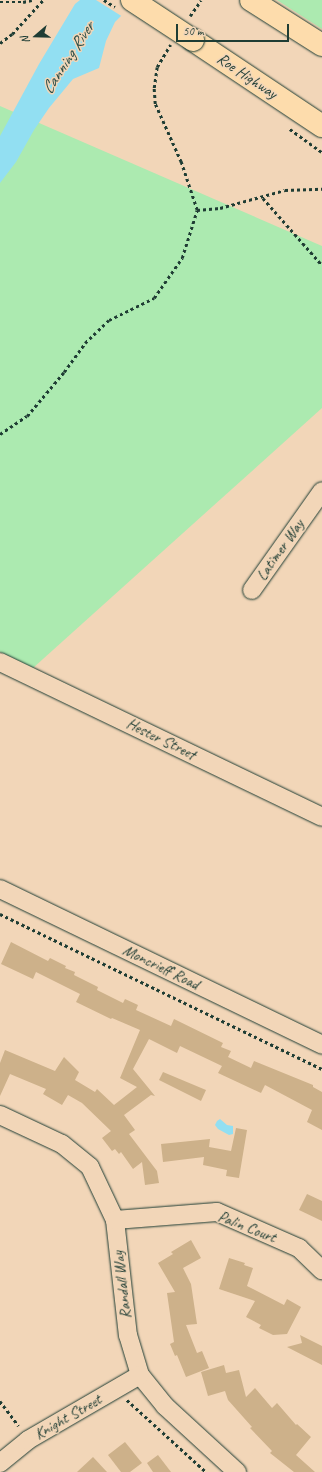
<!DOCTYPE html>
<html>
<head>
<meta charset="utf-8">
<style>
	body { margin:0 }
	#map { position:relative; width:322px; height:1472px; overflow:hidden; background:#f2d6b8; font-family:Caveat,sans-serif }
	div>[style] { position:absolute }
	.green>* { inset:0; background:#aceab0 }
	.water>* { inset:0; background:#92dff2 }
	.pier>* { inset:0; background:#f2d6b8 }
	.building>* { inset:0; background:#cdb18a }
	.path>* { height:2.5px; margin-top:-1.25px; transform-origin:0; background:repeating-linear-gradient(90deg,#1f3d34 0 3px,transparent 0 6px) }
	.roads { filter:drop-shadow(0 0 1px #1f3d34) drop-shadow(0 0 1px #1f3d34) }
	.minor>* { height:18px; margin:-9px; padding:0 9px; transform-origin:9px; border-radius:9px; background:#f2d6b8 }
	.motorway>* { height:22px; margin:-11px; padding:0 11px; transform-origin:11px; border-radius:11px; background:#fddcac }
	.path-bridge>* { height:2.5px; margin-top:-1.25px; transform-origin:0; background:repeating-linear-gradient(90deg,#1f3d34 0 3px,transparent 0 6px) }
	.bridges { filter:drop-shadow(0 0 1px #1f3d34) drop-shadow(0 0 1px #1f3d34) }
	.motorway-bridge>* { height:22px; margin:-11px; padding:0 11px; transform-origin:11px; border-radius:11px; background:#fddcac }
	span { translate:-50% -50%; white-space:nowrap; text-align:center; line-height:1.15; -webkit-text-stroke:3px #f2d6b8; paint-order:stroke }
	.street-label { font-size:16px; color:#1f3d34 }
	.water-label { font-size:17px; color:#2a4d47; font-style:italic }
	.north { position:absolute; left:16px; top:16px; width:40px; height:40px; -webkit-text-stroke:3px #f2d6b8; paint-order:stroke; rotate:250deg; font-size:11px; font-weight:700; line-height:16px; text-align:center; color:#1f3d34 }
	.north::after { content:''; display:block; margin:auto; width:14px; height:18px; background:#1f3d34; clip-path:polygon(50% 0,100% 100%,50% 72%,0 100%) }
	.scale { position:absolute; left:176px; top:24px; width:113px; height:18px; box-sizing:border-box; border:2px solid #1f3d34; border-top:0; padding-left:5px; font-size:12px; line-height:14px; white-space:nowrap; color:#1f3d34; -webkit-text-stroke:3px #f2d6b8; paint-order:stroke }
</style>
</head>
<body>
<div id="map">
	<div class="green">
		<i style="clip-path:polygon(277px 0,322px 0,322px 29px)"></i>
		<i style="clip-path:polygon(0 106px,322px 246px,322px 408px,33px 668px,0 652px)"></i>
	</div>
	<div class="water">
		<i style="clip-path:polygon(80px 0,137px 0,115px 22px,106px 41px,99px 68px,73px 79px,49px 108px,34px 130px,16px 162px,0 183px,0 136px,39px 64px,75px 4px)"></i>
		<i style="clip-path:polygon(220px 1119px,227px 1125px,233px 1126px,233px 1134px,229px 1135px,218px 1129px,215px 1125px,217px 1121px)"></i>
	</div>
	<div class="pier">
		<i style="clip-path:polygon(96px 0,139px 0,123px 17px)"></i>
	</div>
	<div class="building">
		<i style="clip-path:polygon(11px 942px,48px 961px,50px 958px,66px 966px,65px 968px,75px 972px,74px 975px,98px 987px,97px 990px,123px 1003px,125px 999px,138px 1005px,136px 1010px,171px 1026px,174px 1019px,223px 1043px,221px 1047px,231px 1051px,228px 1057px,251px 1068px,254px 1061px,313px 1085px,313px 1087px,322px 1092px,322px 1130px,307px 1122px,312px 1110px,265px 1085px,261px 1093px,218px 1073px,222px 1066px,180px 1046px,177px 1053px,149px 1039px,133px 1069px,155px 1096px,151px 1095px,124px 1115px,135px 1130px,129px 1134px,157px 1171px,159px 1183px,145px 1185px,142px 1162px,133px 1169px,121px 1152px,119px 1154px,115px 1149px,112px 1151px,102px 1138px,111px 1131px,82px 1103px,68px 1095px,62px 1105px,43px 1094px,46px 1089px,10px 1074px,0 1096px,0 1063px,5px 1050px,55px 1071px,64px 1057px,79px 1072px,75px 1080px,95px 1092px,97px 1089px,114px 1105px,137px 1087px,120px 1078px,140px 1030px,112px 1018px,111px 1019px,76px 1002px,80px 994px,36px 972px,33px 979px,1px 964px)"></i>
		<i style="clip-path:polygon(163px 1072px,206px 1090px,201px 1101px,159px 1080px)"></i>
		<i style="clip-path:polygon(236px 1128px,247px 1130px,239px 1178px,226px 1176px,227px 1170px,203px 1165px,204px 1157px,163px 1162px,161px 1144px,210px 1139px,209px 1147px,231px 1151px)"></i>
		<i style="clip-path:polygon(307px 1194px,322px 1201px,322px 1221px,299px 1210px)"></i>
		<i style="clip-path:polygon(191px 1240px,201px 1258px,183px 1268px,191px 1284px,197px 1324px,186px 1325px,197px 1353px,202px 1351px,209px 1368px,186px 1377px,177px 1355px,175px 1356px,170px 1344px,174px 1342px,167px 1293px,175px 1292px,158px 1263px,173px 1254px,171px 1252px)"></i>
		<i style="clip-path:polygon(229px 1258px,245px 1263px,244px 1265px,253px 1268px,247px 1286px,284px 1305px,287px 1299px,301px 1307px,287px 1334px,273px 1335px,259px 1328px,261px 1325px,246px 1317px,255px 1301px,219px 1289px)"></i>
		<i style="clip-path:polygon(300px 1335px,322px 1346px,322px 1365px,287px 1347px,302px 1343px)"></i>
		<i style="clip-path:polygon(224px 1365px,226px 1373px,239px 1370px,246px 1397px,255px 1388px,272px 1408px,277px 1403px,296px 1425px,297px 1424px,311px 1437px,296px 1455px,315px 1472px,294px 1472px,270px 1453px,272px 1451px,250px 1428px,252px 1427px,228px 1400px,225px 1391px,208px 1396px,201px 1372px)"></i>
		<i style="clip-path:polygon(125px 1442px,142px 1463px,130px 1472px,121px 1472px,108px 1455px)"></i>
		<i style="clip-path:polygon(158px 1455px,171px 1472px,153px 1472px,147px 1463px)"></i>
		<i style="clip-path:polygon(93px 1457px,107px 1472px,77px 1472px)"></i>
	</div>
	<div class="path">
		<i style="left:0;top:2px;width:23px"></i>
		<i style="left:23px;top:2px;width:9px;rotate:-13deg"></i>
		<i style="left:190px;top:16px;width:19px;rotate:-55deg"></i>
		<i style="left:0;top:43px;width:15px;rotate:-37deg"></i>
		<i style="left:12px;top:34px;width:46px;rotate:-47.6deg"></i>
		<i style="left:290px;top:129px;width:39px;rotate:36deg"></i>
		<i style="left:263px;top:198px;width:89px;rotate:48.6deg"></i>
		<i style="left:197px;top:210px;width:23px;rotate:-5deg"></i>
		<i style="left:220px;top:208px;width:67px;rotate:-15.5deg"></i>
		<i style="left:285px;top:190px;width:37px;rotate:-2deg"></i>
		<i style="left:0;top:434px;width:32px;rotate:-34deg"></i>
		<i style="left:27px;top:416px;width:57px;rotate:-49.9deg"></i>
		<i style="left:64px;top:372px;width:36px;rotate:-54deg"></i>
		<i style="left:85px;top:343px;width:33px;rotate:-44deg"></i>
		<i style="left:109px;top:320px;width:50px;rotate:-26.1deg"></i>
		<i style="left:154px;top:298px;width:49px;rotate:-55deg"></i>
		<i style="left:182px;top:258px;width:50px;rotate:-72.6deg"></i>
		<i style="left:197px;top:210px;width:51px;rotate:-108.4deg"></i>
		<i style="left:181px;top:162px;width:64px;rotate:-114.1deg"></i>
		<i style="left:155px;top:104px;width:16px;rotate:-94deg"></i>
		<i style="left:154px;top:88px;width:21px;rotate:-82deg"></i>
		<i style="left:157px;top:67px;width:26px;rotate:-59deg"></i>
		<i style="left:0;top:914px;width:357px;rotate:25.7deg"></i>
		<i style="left:127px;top:1400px;width:107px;rotate:42.3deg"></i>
		<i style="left:0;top:1401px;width:31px;rotate:53deg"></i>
	</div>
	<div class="roads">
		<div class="minor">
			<i style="left:252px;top:590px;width:121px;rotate:-54.7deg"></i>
			<i style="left:0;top:662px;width:357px;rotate:25.7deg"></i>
			<i style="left:0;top:889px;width:358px;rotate:25.8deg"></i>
			<i style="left:0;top:1115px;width:68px;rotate:25.1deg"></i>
			<i style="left:62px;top:1144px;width:36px;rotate:39deg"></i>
			<i style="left:90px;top:1167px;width:59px;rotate:64.7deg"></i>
			<i style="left:115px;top:1220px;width:116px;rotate:83.6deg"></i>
			<i style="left:128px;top:1335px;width:42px;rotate:73.3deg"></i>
			<i style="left:140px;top:1375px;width:40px;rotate:51deg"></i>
			<i style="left:165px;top:1406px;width:98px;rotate:42.5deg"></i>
			<i style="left:115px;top:1220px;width:102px;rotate:-4.5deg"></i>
			<i style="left:217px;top:1212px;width:90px;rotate:23.7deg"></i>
			<i style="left:299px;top:1248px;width:32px;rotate:44deg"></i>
			<i style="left:0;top:1463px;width:36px;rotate:-39deg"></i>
			<i style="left:28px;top:1440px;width:129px;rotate:-30.1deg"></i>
		</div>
		<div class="motorway">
			<i style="left:251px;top:0;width:84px;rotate:32.4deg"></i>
			<i style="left:193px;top:40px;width:155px;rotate:33.7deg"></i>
		</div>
	</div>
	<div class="path-bridge">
		<i style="left:104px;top:0;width:13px;rotate:32deg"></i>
	</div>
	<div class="bridges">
		<div class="motorway-bridge">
			<i style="left:132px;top:0;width:73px;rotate:33.3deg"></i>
		</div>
	</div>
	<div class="street-label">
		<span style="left:247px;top:76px;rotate:34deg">Roe Highway</span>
		<span style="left:280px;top:550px;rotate:-55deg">Latimer Way</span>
		<span style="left:161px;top:739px;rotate:26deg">Hester Street</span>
		<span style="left:161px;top:967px;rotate:26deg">Moncrieff Road</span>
		<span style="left:247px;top:1227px;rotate:22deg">Palin Court</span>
		<span style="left:122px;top:1285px;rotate:-97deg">Randall Way</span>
		<span style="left:68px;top:1417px;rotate:-30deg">Knight Street</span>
	</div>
	<div class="water-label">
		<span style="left:68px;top:58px;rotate:-57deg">Canning River</span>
	</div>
	<div class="north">N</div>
	<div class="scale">50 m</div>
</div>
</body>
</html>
